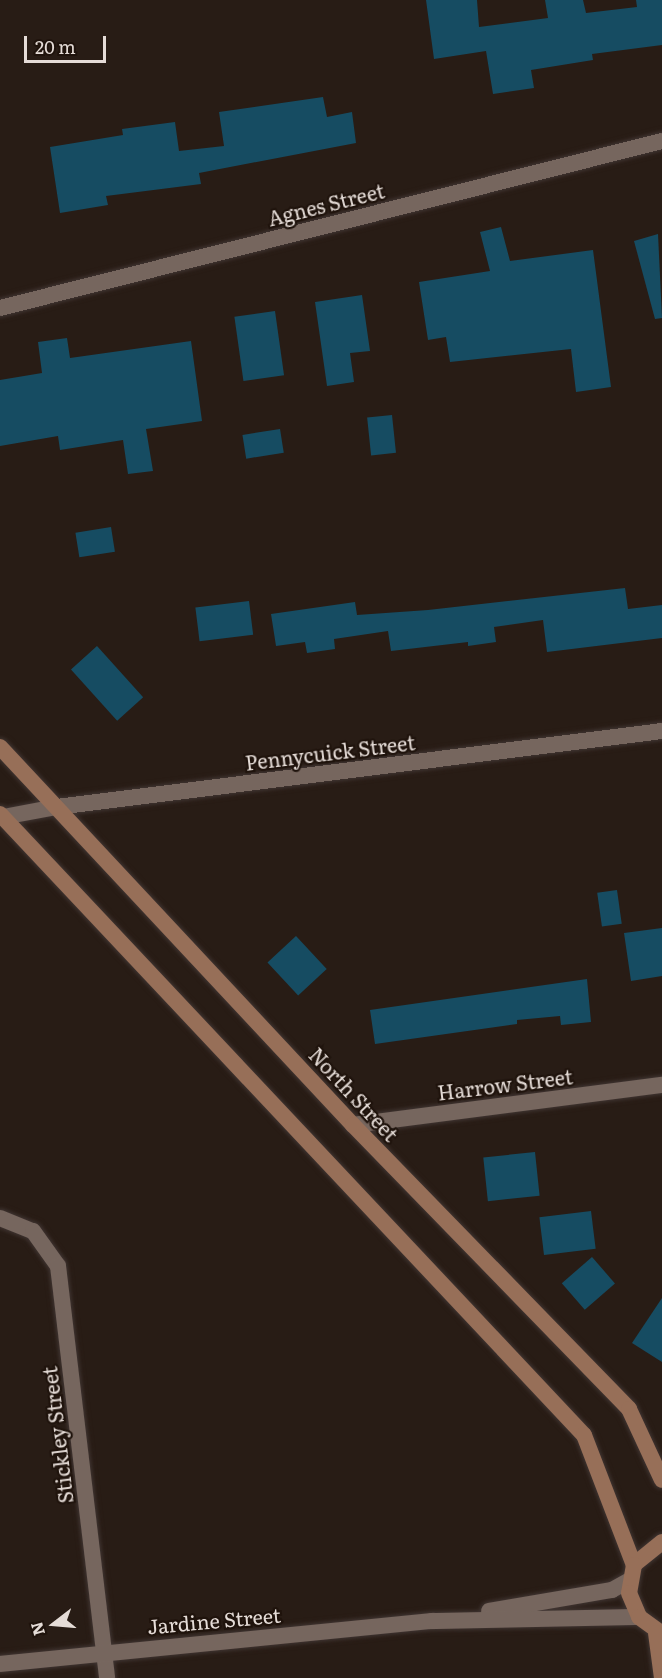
<!DOCTYPE html>
<html>
<head>
<meta charset="utf-8">
<style>
	body { margin:0 }
	#map { position:relative; width:662px; height:1678px; overflow:hidden; background:#281c15; font-family:Literata,serif }
	div>[style] { position:absolute }
	.building>* { inset:0; background:#164c62; transform-origin:0 0 }
	.roads { filter:drop-shadow(0 0 2px #403532) drop-shadow(0 0 2px #403532) }
	.minor>* { height:16px; margin:-8px; padding:0 8px; transform-origin:8px; border-radius:8px; background:#76665e }
	.tertiary>* { height:16px; margin:-8px; padding:0 8px; transform-origin:8px; border-radius:8px; background:#76665e }
	.secondary>* { height:16px; margin:-8px; padding:0 8px; transform-origin:8px; border-radius:8px; background:#976f58 }
	span { translate:-50% -50%; white-space:nowrap; text-align:center; line-height:1.15; -webkit-text-stroke:4.5px #1f130c; paint-order:stroke }
	.street-label { font-size:20px; color:#e5dcd7 }
	.north { position:absolute; left:24px; top:1594px; width:60px; height:60px; -webkit-text-stroke:4px #1f130c; paint-order:stroke; rotate:254deg; font-size:16px; font-weight:700; line-height:24px; text-align:center; color:#e5dcd7 }
	.north::after { content:''; display:block; margin:auto; width:21px; height:27px; background:#e5dcd7; clip-path:polygon(50% 0,100% 100%,50% 72%,0 100%) }
	.scale { position:absolute; left:24px; top:36px; width:82px; height:27px; box-sizing:border-box; border:3px solid #e5dcd7; border-top:0; padding-left:8px; font-size:18px; line-height:21px; white-space:nowrap; color:#e5dcd7; -webkit-text-stroke:4px #1f130c; paint-order:stroke }
</style>
</head>
<body>
<div id="map">
	<div class="building">
		<i style="clip-path:polygon(426px 0,477px 0,479px 27px,548px 18px,545px 0,583px 0,586px 13px,637px 7px,636px 0,662px 0,662px 45px,592px 54px,593px 60px,531px 70px,534px 88px,493px 94px,486px 51px,434px 59px)"></i>
		<i style="clip-path:polygon(323px 97px,327px 117px,352px 112px,356px 143px,199px 173px,201px 184px,106px 196px,108px 205px,60px 213px,50px 147px,123px 135px,122px 129px,175px 122px,179px 151px,224px 146px,219px 112px)"></i>
		<i style="clip-path:polygon(501px 227px,510px 261px,593px 250px,611px 387px,576px 392px,571px 349px,450px 362px,446px 337px,428px 340px,419px 282px,490px 271px,480px 232px)"></i>
		<i style="clip-path:polygon(658px 234px,662px 318px,655px 319px,634px 241px)"></i>
		<i style="clip-path:polygon(362px 295px,370px 351px,350px 353px,354px 382px,327px 386px,315px 302px)"></i>
		<i style="left:275px;top:311px;width:65px;height:41px;rotate:82deg"></i>
		<i style="clip-path:polygon(67px 338px,70px 358px,191px 341px,202px 421px,146px 429px,153px 471px,128px 474px,123px 440px,60px 450px,58px 436px,0 446px,0 380px,42px 373px,38px 342px)"></i>
		<i style="left:392px;top:415px;width:38px;height:25px;rotate:84deg"></i>
		<i style="left:280px;top:429px;width:24px;height:38px;rotate:81deg"></i>
		<i style="left:111px;top:527px;width:25px;height:36px;rotate:81deg"></i>
		<i style="clip-path:polygon(625px 588px,628px 609px,662px 605px,662px 638px,547px 652px,543px 620px,494px 627px,496px 642px,468px 646px,468px 642px,391px 651px,388px 631px,334px 639px,335px 649px,307px 653px,305px 642px,276px 646px,271px 614px,355px 602px,357px 615px,428px 610px)"></i>
		<i style="left:249px;top:601px;width:34px;height:54px;rotate:83deg"></i>
		<i style="left:97px;top:646px;width:69px;height:35px;rotate:48deg"></i>
		<i style="left:617px;top:890px;width:34px;height:20px;rotate:82deg"></i>
		<i style="clip-path:polygon(662px 928px,662px 976px,631px 981px,624px 933px)"></i>
		<i style="left:296px;top:936px;width:45px;height:39px;rotate:47deg"></i>
		<i style="clip-path:polygon(587px 979px,591px 1022px,561px 1025px,560px 1016px,517px 1020px,517px 1024px,375px 1044px,370px 1010px)"></i>
		<i style="left:535px;top:1152px;width:44px;height:52px;rotate:84deg"></i>
		<i style="left:591px;top:1211px;width:38px;height:52px;rotate:83deg"></i>
		<i style="left:592px;top:1257px;width:35px;height:40px;rotate:49deg"></i>
		<i style="clip-path:polygon(662px 1298px,662px 1362px,632px 1343px)"></i>
	</div>
	<div class="roads">
		<div class="minor">
			<i style="left:57px;top:807px;width:610px;rotate:-7.16deg"></i>
			<i style="left:353px;top:1125px;width:312px;rotate:-7.4deg"></i>
			<i style="left:0;top:1218px;width:35px;rotate:22deg"></i>
			<i style="left:33px;top:1231px;width:43px;rotate:54.5deg"></i>
			<i style="left:58px;top:1266px;width:415px;rotate:83.2deg"></i>
			<i style="left:489px;top:1611px;width:125px;rotate:-9.7deg"></i>
			<i style="left:612px;top:1590px;width:21px;rotate:-29deg"></i>
			<i style="left:0;top:1664px;width:434px;rotate:-5.7deg"></i>
			<i style="left:432px;top:1621px;width:207px;rotate:-1.1deg"></i>
		</div>
		<div class="tertiary">
			<i style="left:0;top:308px;width:683px;rotate:-14.16deg"></i>
			<i style="left:3px;top:817px;width:55px;rotate:-10.5deg"></i>
		</div>
		<div class="secondary">
			<i style="left:0;top:747px;width:517px;rotate:46.96deg"></i>
			<i style="left:353px;top:1125px;width:396px;rotate:45.8deg"></i>
			<i style="left:629px;top:1409px;width:78px;rotate:65.1deg"></i>
			<i style="left:0;top:814px;width:852px;rotate:46.76deg"></i>
			<i style="left:584px;top:1435px;width:139px;rotate:69deg"></i>
			<i style="left:662px;top:1542px;width:36px;rotate:141deg"></i>
			<i style="left:634px;top:1565px;width:28px;rotate:100deg"></i>
			<i style="left:629px;top:1593px;width:26px;rotate:67deg"></i>
			<i style="left:639px;top:1617px;width:29px;rotate:36deg"></i>
			<i style="left:656px;top:1633px;width:45px;rotate:82.4deg"></i>
		</div>
	</div>
	<div class="street-label">
		<span style="left:326px;top:204px;rotate:-14deg">Agnes Street</span>
		<span style="left:330px;top:752px;rotate:-7deg">Pennycuick Street</span>
		<span style="left:505px;top:1084px;rotate:-7deg">Harrow Street</span>
		<span style="left:354px;top:1094px;rotate:47deg">North Street</span>
		<span style="left:57px;top:1435px;rotate:-97deg">Stickley Street</span>
		<span style="left:214px;top:1620px;rotate:-5deg">Jardine Street</span>
	</div>
	<div class="north">N</div>
	<div class="scale">20 m</div>
</div>
</body>
</html>
